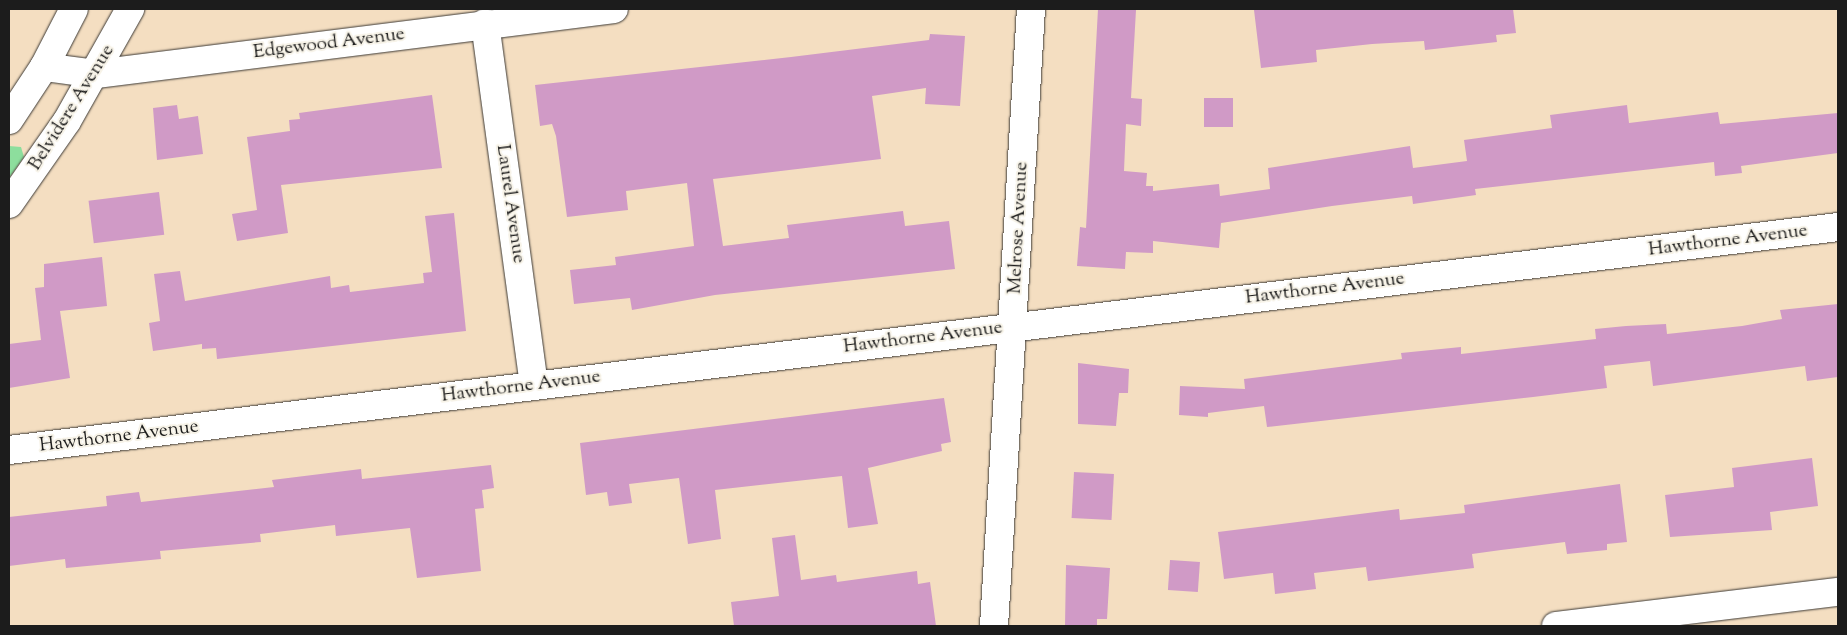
<!DOCTYPE html>
<html>
<head>
<meta charset="utf-8">
<style>
	body { margin:0 }
	#map { position:relative; width:1847px; height:635px; overflow:hidden; background:#f4dec1; font-family:"Sorts Mill Goudy",serif }
	div>[style] { position:absolute }
	.green>* { inset:0; background:#8dde9d }
	.building>* { inset:0; background:#d09ac6; transform-origin:0 0 }
	.roads { filter:drop-shadow(0 0 1px #3c3935) drop-shadow(0 0 1px #3c3935) }
	.street>* { height:28px; margin:-14px; padding:0 14px; transform-origin:14px; border-radius:14px; background:#fff }
	span { translate:-50% -50%; white-space:nowrap; text-align:center; line-height:1.15; -webkit-text-stroke:4px #f7f3e8; paint-order:stroke }
	.street-label { font-size:19px; color:#1c1c1c }
	.frame { position:absolute; inset:0; border:10px solid #1c1c1c; pointer-events:none }
</style>
</head>
<body>
<div id="map">
	<div class="green">
		<i style="clip-path:polygon(9px 146px,21px 147px,24px 157px,9px 178px)"></i>
	</div>
	<div class="building">
		<i style="clip-path:polygon(1098px 9px,1136px 10px,1131px 98px,1142px 99px,1141px 126px,1126px 124px,1124px 171px,1147px 173px,1146px 186px,1153px 186px,1153px 191px,1219px 184px,1220px 196px,1270px 189px,1268px 168px,1410px 146px,1413px 168px,1467px 161px,1464px 140px,1552px 128px,1550px 115px,1627px 105px,1629px 123px,1718px 112px,1720px 124px,1838px 113px,1838px 153px,1741px 166px,1742px 173px,1715px 176px,1714px 162px,1475px 189px,1476px 195px,1413px 204px,1412px 196px,1332px 206px,1221px 223px,1219px 248px,1153px 241px,1153px 253px,1126px 252px,1125px 269px,1077px 266px,1080px 227px,1086px 228px)"></i>
		<i style="clip-path:polygon(1513px 9px,1516px 33px,1496px 35px,1497px 42px,1425px 50px,1424px 41px,1372px 44px,1316px 50px,1317px 62px,1261px 68px,1254px 10px)"></i>
		<i style="clip-path:polygon(930px 34px,965px 36px,960px 106px,925px 104px,926px 88px,872px 96px,881px 159px,713px 179px,723px 246px,789px 238px,787px 225px,903px 211px,905px 226px,949px 221px,955px 269px,715px 295px,632px 310px,630px 298px,574px 304px,570px 270px,616px 265px,615px 257px,694px 246px,687px 183px,626px 191px,628px 210px,567px 217px,556px 136px,552px 124px,540px 126px,535px 85px,791px 57px,929px 40px)"></i>
		<i style="clip-path:polygon(432px 95px,442px 168px,281px 185px,288px 233px,237px 241px,232px 214px,257px 210px,247px 137px,290px 131px,289px 120px,300px 119px,299px 113px)"></i>
		<i style="left:1204px;top:98px;width:29px;height:29px"></i>
		<i style="clip-path:polygon(177px 105px,179px 119px,198px 116px,203px 154px,157px 160px,153px 108px)"></i>
		<i style="left:159px;top:192px;width:43px;height:71px;rotate:83deg"></i>
		<i style="clip-path:polygon(454px 213px,466px 331px,217px 359px,216px 348px,202px 349px,202px 344px,153px 351px,149px 323px,160px 321px,154px 274px,180px 271px,185px 301px,330px 276px,331px 288px,349px 285px,350px 292px,424px 283px,423px 273px,432px 272px,425px 216px)"></i>
		<i style="clip-path:polygon(102px 257px,107px 306px,60px 311px,70px 378px,9px 388px,9px 344px,41px 340px,35px 288px,44px 287px,44px 264px)"></i>
		<i style="clip-path:polygon(1838px 304px,1838px 377px,1807px 381px,1805px 366px,1653px 386px,1650px 361px,1604px 366px,1607px 388px,1533px 397px,1267px 427px,1264px 406px,1208px 413px,1208px 417px,1179px 415px,1180px 386px,1245px 389px,1244px 379px,1402px 359px,1401px 353px,1461px 347px,1461px 354px,1596px 339px,1595px 329px,1626px 326px,1666px 324px,1667px 334px,1742px 326px,1782px 319px,1780px 310px)"></i>
		<i style="clip-path:polygon(1078px 363px,1129px 369px,1128px 393px,1119px 393px,1116px 426px,1078px 424px)"></i>
		<i style="clip-path:polygon(944px 398px,951px 442px,941px 444px,942px 451px,868px 468px,878px 524px,848px 528px,842px 476px,715px 490px,721px 539px,688px 544px,679px 478px,629px 484px,632px 503px,609px 506px,607px 492px,586px 495px,580px 443px)"></i>
		<i style="clip-path:polygon(1812px 458px,1818px 506px,1770px 512px,1772px 530px,1670px 537px,1665px 495px,1734px 487px,1732px 468px)"></i>
		<i style="clip-path:polygon(491px 465px,494px 488px,482px 490px,484px 508px,475px 509px,481px 571px,417px 578px,410px 528px,336px 536px,335px 525px,260px 534px,261px 542px,160px 551px,161px 559px,66px 568px,65px 559px,9px 566px,9px 517px,107px 506px,106px 496px,139px 492px,141px 502px,274px 487px,272px 480px,361px 469px,362px 479px)"></i>
		<i style="left:1074px;top:472px;width:40px;height:46px;rotate:3deg"></i>
		<i style="clip-path:polygon(1620px 484px,1627px 542px,1607px 544px,1607px 550px,1567px 554px,1565px 542px,1501px 550px,1472px 554px,1474px 568px,1368px 581px,1366px 567px,1314px 573px,1316px 589px,1275px 594px,1273px 573px,1224px 579px,1218px 532px,1399px 509px,1400px 520px,1465px 513px,1464px 505px)"></i>
		<i style="clip-path:polygon(795px 535px,801px 580px,836px 575px,837px 582px,917px 571px,918px 584px,930px 582px,936px 626px,734px 626px,731px 602px,779px 596px,772px 538px)"></i>
		<i style="left:1170px;top:560px;width:30px;height:30px;rotate:4deg"></i>
		<i style="clip-path:polygon(1066px 565px,1110px 568px,1107px 619px,1097px 619px,1097px 626px,1065px 626px)"></i>
	</div>
	<div class="roads">
		<div class="street">
			<i style="left:485px;top:23px;width:366px;rotate:82.3deg"></i>
			<i style="left:44px;top:67px;width:52px;rotate:7.7deg"></i>
			<i style="left:96px;top:74px;width:522px;rotate:-7.15deg"></i>
			<i style="left:9px;top:120px;width:64px;rotate:-56.6deg"></i>
			<i style="left:44px;top:67px;width:65px;rotate:-62.7deg"></i>
			<i style="left:9px;top:204px;width:101px;rotate:-55.1deg"></i>
			<i style="left:67px;top:121px;width:129px;rotate:-60.6deg"></i>
			<i style="left:9px;top:450px;width:1843px;rotate:-6.95deg"></i>
			<i style="left:994px;top:626px;width:618px;rotate:-86.57deg"></i>
			<i style="left:1556px;top:626px;width:284px;rotate:-6.9deg"></i>
		</div>
	</div>
	<div class="street-label">
		<span style="left:329px;top:44px;rotate:-7deg">Edgewood Avenue</span>
		<span style="left:72px;top:108px;rotate:-58deg">Belvidere Avenue</span>
		<span style="left:510px;top:204px;rotate:82deg">Laurel Avenue</span>
		<span style="left:1019px;top:228px;rotate:-87deg">Melrose Avenue</span>
		<span style="left:1728px;top:241px;rotate:-7deg">Hawthorne Avenue</span>
		<span style="left:1325px;top:289px;rotate:-7deg">Hawthorne Avenue</span>
		<span style="left:923px;top:338px;rotate:-7deg">Hawthorne Avenue</span>
		<span style="left:521px;top:387px;rotate:-7deg">Hawthorne Avenue</span>
		<span style="left:119px;top:437px;rotate:-7deg">Hawthorne Avenue</span>
	</div>
	<div class="frame"></div>
</div>
</body>
</html>
